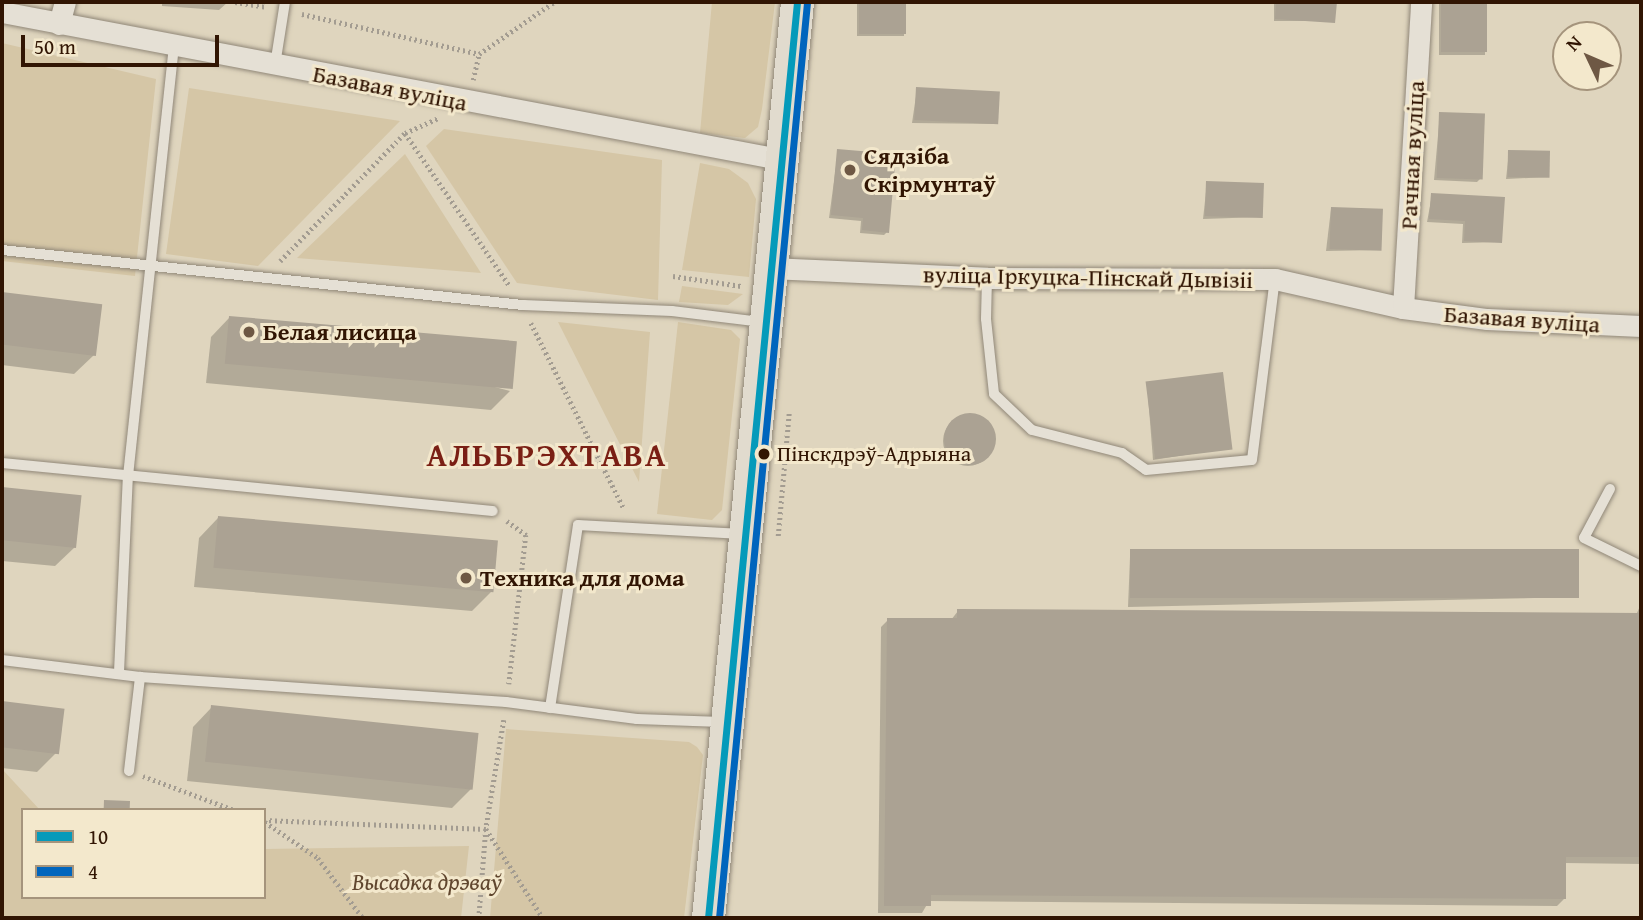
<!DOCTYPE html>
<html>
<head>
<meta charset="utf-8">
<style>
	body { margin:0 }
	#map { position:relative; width:1643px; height:920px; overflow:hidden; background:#dfd5be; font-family:"Gentium Book Plus",serif }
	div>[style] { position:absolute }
	.green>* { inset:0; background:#d5c6a6 }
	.shadow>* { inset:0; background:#0003; transform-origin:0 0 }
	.round { border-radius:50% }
	.building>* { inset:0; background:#aba293; transform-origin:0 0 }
	.path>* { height:4.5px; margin-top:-2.25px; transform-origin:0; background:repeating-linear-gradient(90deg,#a39c91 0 2px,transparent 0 5.5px) }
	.roads { filter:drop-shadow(0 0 2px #908778) drop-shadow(0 0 2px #908778) }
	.lane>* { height:10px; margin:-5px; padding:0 5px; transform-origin:5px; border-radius:5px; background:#e5e0d5 }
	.street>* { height:21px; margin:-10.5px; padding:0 10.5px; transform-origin:10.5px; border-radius:10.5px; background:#e5e0d5 }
	.primary>* { height:33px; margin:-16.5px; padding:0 16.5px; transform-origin:16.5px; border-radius:16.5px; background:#e1dbce }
	.bus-1>* { height:7px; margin:-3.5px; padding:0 3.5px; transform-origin:3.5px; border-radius:3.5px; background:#059aba }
	.bus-2>* { height:7px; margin:-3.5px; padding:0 3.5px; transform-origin:3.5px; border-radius:3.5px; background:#0065bd }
	.dots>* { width:19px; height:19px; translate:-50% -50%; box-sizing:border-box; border:4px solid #f3e8cc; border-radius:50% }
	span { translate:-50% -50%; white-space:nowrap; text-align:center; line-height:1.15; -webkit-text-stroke:6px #f3e8cc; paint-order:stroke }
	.bus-label { font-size:22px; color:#311503 }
	.left { translate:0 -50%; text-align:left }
	.street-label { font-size:24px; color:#311503 }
	.poi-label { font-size:24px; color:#311503; font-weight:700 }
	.park-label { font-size:24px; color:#60462e; font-style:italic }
	.district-label { font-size:32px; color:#7a1f14; font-weight:700; letter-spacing:2px }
	.frame { position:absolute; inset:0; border:4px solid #311503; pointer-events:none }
	.legend { position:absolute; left:21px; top:808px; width:245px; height:91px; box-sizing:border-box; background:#f3e8cc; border:2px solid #a5947c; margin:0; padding:9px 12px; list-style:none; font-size:21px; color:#311503 }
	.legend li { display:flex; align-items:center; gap:14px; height:35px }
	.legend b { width:35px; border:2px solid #a5947c }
	.north { position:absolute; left:1552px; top:21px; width:70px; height:70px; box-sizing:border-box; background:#f3e8cc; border:2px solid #a5947c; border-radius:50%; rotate:314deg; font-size:19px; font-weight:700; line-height:28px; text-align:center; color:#311503 }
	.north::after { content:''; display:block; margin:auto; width:24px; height:32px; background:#6e5844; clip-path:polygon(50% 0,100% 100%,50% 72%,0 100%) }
	.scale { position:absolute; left:21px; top:35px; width:198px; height:32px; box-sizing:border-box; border:4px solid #311503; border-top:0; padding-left:9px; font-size:21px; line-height:24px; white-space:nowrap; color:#311503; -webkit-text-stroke:5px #f3e8cc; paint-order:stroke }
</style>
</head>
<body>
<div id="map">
	<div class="green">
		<i style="clip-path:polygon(712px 2px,775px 2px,762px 109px,758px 127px,745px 138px,700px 133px)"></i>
		<i style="clip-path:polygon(2px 43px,156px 79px,135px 276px,2px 261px)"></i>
		<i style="clip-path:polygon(189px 88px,400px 121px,258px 266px,166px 254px)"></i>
		<i style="clip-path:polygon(444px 129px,662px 160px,658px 300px,517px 283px,426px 146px)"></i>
		<i style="clip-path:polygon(405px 154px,481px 273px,297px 258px)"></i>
		<i style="clip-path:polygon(700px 163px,729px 169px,748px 183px,756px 199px,749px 277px,682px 270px)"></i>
		<i style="clip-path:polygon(682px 286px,743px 294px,728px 305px,679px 302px)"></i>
		<i style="clip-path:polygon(558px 322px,650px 332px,639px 482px)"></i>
		<i style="clip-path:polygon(678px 322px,731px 330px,740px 339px,722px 510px,712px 520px,657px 514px)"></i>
		<i style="clip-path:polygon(506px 729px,689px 742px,697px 747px,703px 755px,684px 918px,490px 918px)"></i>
		<i style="clip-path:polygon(2px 769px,40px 810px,23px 810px,23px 897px,264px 897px,264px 849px,469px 846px,461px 918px,2px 918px)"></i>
	</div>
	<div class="shadow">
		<i style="clip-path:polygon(162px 2px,228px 2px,219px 10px,162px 6px)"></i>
		<i style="left:857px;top:2px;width:47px;height:34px"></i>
		<i style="left:1274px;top:2px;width:61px;height:19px"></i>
		<i style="left:1439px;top:2px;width:46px;height:53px"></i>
		<i style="clip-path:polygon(917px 89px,996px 124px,912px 123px)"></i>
		<i style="clip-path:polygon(1440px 113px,1480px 179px,1477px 182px,1434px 180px)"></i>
		<i style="clip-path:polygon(838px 151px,887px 232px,884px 235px,860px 233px,861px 221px,829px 218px)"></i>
		<i style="clip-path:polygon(1509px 152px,1548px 177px,1506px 179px)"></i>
		<i style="clip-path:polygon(1207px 183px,1262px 217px,1203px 219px)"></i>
		<i style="clip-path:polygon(1432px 195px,1501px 242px,1462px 243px,1463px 224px,1427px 222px)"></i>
		<i style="clip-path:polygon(1331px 209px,1379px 250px,1326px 251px)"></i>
		<i style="clip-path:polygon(2px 294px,100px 306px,94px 355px,74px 374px,2px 365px)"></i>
		<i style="clip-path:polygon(230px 317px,510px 391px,491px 410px,206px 383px,211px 337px)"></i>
		<i style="clip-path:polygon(1147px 383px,1230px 448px,1153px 460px)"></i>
		<i class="round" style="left:943px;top:416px;width:50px;height:50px"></i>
		<i style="clip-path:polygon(2px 489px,80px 497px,75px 547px,55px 566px,2px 561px)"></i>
		<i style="clip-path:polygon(218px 518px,491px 592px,472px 611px,194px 587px,199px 538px)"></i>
		<i style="clip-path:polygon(1130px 557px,1578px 597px,1128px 607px)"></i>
		<i style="clip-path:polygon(1641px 604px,1641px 864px,1564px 863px,1564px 899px,1557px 906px,929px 901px,922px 913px,878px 913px,881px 627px,888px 620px,951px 620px,958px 611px,1636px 615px)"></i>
		<i style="clip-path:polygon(2px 703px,62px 710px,56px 753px,37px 772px,2px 768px)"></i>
		<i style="clip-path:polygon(212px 707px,471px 789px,452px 808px,187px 781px,193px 727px)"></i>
	</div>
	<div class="building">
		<i style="left:859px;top:2px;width:47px;height:32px"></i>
		<i style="clip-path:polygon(1276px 2px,1337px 2px,1335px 23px,1275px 19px)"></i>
		<i style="left:1441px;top:2px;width:46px;height:50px"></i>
		<i style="left:916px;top:87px;width:84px;height:33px;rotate:3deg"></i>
		<i style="left:1439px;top:112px;width:46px;height:66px;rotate:2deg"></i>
		<i style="clip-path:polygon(837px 149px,896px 154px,889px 233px,862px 230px,863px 218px,831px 215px)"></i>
		<i style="left:1508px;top:150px;width:42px;height:27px;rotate:1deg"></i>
		<i style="left:1206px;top:181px;width:58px;height:35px;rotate:2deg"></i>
		<i style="clip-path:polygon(1431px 193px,1505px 197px,1502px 243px,1464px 241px,1465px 221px,1429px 219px)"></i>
		<i style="left:1331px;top:207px;width:52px;height:42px;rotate:2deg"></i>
		<i style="left:2px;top:292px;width:101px;height:52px;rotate:7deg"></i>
		<i style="left:229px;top:316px;width:289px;height:48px;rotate:5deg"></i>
		<i style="left:1223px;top:372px;width:78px;height:78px;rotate:83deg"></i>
		<i class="round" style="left:944px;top:413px;width:52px;height:52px"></i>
		<i style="left:2px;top:487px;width:80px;height:53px;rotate:6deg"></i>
		<i style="left:218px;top:516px;width:281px;height:52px;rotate:5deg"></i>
		<i style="left:1579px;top:549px;width:49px;height:449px;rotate:90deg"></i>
		<i style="clip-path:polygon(957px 609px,1641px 613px,1641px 857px,1566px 857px,1566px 899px,931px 895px,931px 906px,884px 906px,887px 618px,957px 618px)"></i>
		<i style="left:2px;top:701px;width:63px;height:46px;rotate:7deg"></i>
		<i style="left:211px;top:705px;width:269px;height:57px;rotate:6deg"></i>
		<i style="left:104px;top:800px;width:26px;height:10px;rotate:2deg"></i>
	</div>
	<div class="path">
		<i style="left:235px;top:2px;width:31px;rotate:9deg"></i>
		<i style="left:302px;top:14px;width:181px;rotate:12.7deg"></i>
		<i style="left:473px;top:80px;width:27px;rotate:-77deg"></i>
		<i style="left:479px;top:54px;width:91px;rotate:-34.7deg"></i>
		<i style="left:405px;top:133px;width:184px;rotate:55.6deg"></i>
		<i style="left:280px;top:261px;width:179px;rotate:-45.7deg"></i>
		<i style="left:405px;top:133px;width:36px;rotate:-24deg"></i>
		<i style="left:673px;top:276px;width:69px;rotate:8.4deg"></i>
		<i style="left:531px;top:323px;width:208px;rotate:63.4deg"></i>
		<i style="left:507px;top:521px;width:24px;rotate:36deg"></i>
		<i style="left:526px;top:535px;width:150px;rotate:96.5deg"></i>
		<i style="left:778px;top:536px;width:124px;rotate:-84.9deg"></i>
		<i style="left:504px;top:720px;width:110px;rotate:99.4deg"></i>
		<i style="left:486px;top:829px;width:106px;rotate:57.4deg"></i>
		<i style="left:143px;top:776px;width:97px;rotate:20.5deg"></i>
		<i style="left:264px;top:820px;width:222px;rotate:2.3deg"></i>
		<i style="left:486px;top:829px;width:89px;rotate:94.5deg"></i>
		<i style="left:265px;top:822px;width:64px;rotate:34.2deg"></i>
		<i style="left:318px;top:858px;width:75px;rotate:53.1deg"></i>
	</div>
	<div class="roads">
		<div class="lane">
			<i style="left:275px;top:65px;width:64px;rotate:-81deg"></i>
			<i style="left:2px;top:250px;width:524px;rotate:6.03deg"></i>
			<i style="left:523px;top:305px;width:149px;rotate:2.3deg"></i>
			<i style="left:672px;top:311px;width:91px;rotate:7deg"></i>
			<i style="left:987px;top:278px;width:41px;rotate:91.4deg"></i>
			<i style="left:986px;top:319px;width:75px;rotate:83.9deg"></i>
			<i style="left:994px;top:394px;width:52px;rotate:43.5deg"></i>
			<i style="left:1032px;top:430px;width:93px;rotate:14.3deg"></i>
			<i style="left:1122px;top:453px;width:29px;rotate:35deg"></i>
			<i style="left:1146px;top:470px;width:106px;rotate:-5.4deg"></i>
			<i style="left:1252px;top:460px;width:182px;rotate:-82.8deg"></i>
			<i style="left:2px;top:463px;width:493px;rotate:5.6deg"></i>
			<i style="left:1610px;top:489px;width:55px;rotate:118deg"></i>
			<i style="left:1584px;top:538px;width:64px;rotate:26.2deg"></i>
			<i style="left:2px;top:660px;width:139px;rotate:7deg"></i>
			<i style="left:140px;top:677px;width:367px;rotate:3.9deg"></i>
			<i style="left:506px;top:702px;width:132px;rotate:7.4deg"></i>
			<i style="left:637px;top:719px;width:85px;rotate:2deg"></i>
			<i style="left:119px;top:672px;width:196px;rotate:-87.4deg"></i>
			<i style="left:128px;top:476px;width:432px;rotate:-83.9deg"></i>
			<i style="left:550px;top:708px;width:185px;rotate:-81.3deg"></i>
			<i style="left:578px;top:525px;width:164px;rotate:3.1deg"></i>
			<i style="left:129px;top:771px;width:95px;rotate:-83.3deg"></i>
		</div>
		<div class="street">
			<i style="left:2px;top:12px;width:791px;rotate:10.71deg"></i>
			<i style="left:59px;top:24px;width:23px;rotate:-75deg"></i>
			<i style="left:770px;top:268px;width:217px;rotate:2.6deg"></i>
			<i style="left:987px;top:278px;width:288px;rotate:0.2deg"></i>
			<i style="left:1275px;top:279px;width:131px;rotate:12.8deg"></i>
			<i style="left:1403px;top:308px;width:85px;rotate:7.5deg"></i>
			<i style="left:1487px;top:319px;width:154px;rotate:2.6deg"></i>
			<i style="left:1403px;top:308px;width:307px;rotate:-86.6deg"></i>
		</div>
		<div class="primary">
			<i style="left:708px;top:918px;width:920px;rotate:-84.45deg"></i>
		</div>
	</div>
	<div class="bus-1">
		<i style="left:708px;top:918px;width:920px;rotate:-84.45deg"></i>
	</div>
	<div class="bus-2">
		<i style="left:719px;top:918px;width:919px;rotate:-84.51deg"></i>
	</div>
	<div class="dots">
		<i style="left:850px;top:170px;background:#6e5844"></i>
		<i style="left:249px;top:332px;background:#6e5844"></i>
		<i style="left:764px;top:454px;background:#311503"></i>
		<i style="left:466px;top:578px;background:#6e5844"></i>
	</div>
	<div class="bus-label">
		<span class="left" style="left:777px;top:454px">Пінскдрэў-Адрыяна</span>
	</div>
	<div class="street-label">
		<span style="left:390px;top:88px;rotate:11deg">Базавая вуліца</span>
		<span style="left:1412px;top:155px;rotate:-87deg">Рачная вуліца</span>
		<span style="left:1088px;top:277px;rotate:1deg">вуліца Іркуцка-Пінскай Дывізіі</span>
		<span style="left:1522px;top:319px;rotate:4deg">Базавая вуліца</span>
	</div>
	<div class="poi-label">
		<span class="left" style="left:864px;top:170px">Сядзіба<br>Скірмунтаў</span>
		<span class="left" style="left:263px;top:332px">Белая лисица</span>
		<span class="left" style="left:480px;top:578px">Техника для дома</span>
	</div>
	<div class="park-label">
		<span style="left:427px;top:882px">Высадка дрэваў</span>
	</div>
	<div class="district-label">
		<span style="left:547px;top:455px">АЛЬБРЭХТАВА</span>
	</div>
	<div class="frame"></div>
	<ul class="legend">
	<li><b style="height:9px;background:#059aba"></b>10</li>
	<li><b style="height:9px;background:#0065bd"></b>4</li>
	</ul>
	<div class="north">N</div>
	<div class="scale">50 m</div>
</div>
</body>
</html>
